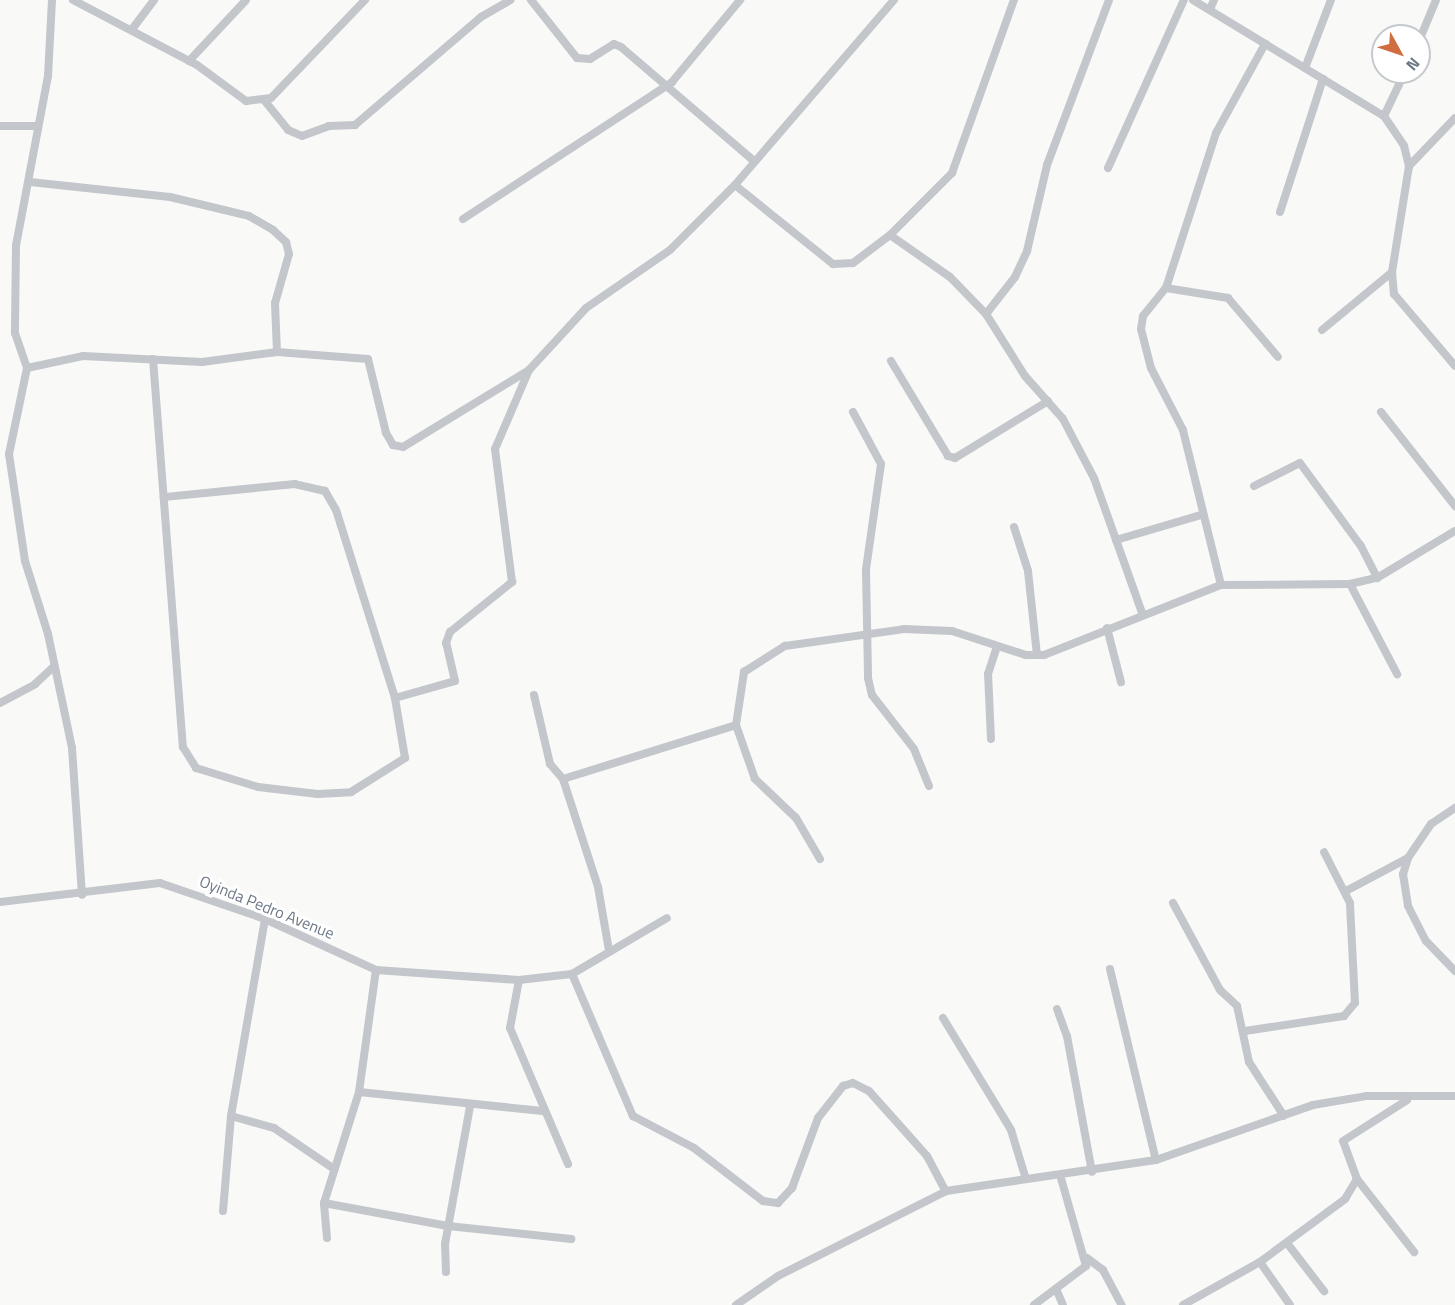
<!DOCTYPE html>
<html>
<head>
<meta charset="utf-8">
<style>
	body { margin:0 }
	#map { position:relative; width:1455px; height:1305px; overflow:hidden; background:#f9f9f8; font-family:"Titillium Web",sans-serif }
	div>[style] { position:absolute }
	.street>* { height:8px; margin:-4px; padding:0 4px; transform-origin:4px; border-radius:4px; background:#c3c6ca }
	span { translate:-50% -50%; white-space:nowrap; text-align:center; line-height:1.15; -webkit-text-stroke:6px #fff; paint-order:stroke }
	.street-label { font-size:16px; color:#6c7885 }
	.north { position:absolute; left:1371px; top:24px; width:60px; height:60px; box-sizing:border-box; background:#fff; border:2px solid #c4c9ce; border-radius:50%; rotate:130deg; font-size:16px; font-weight:700; line-height:24px; text-align:center; color:#6c7885 }
	.north::after { content:''; display:block; margin:auto; width:21px; height:27px; background:#d06e41; clip-path:polygon(50% 0,100% 100%,50% 72%,0 100%) }
</style>
</head>
<body>
<div id="map">
	<div class="street">
		<i style="left:52px;top:0;width:76px;rotate:93deg"></i>
		<i style="left:48px;top:76px;width:172px;rotate:100.7deg"></i>
		<i style="left:16px;top:245px;width:88px;rotate:90.7deg"></i>
		<i style="left:15px;top:333px;width:37px;rotate:71deg"></i>
		<i style="left:27px;top:368px;width:88px;rotate:101.8deg"></i>
		<i style="left:9px;top:454px;width:108px;rotate:81.5deg"></i>
		<i style="left:25px;top:561px;width:77px;rotate:72.5deg"></i>
		<i style="left:48px;top:634px;width:116px;rotate:78.1deg"></i>
		<i style="left:72px;top:748px;width:147px;rotate:86.1deg"></i>
		<i style="left:73px;top:0;width:140px;rotate:27.7deg"></i>
		<i style="left:197px;top:65px;width:61px;rotate:36.3deg"></i>
		<i style="left:246px;top:101px;width:25px;rotate:-7deg"></i>
		<i style="left:271px;top:98px;width:136px;rotate:-46.2deg"></i>
		<i style="left:531px;top:0;width:74px;rotate:51.6deg"></i>
		<i style="left:577px;top:58px;width:13px;rotate:4deg"></i>
		<i style="left:590px;top:59px;width:28px;rotate:-32deg"></i>
		<i style="left:614px;top:44px;width:8px;rotate:23deg"></i>
		<i style="left:621px;top:47px;width:175px;rotate:40.6deg"></i>
		<i style="left:894px;top:0;width:244px;rotate:130.7deg"></i>
		<i style="left:735px;top:185px;width:126px;rotate:38.9deg"></i>
		<i style="left:833px;top:264px;width:20px;rotate:-3deg"></i>
		<i style="left:853px;top:263px;width:46px;rotate:-37.1deg"></i>
		<i style="left:890px;top:235px;width:88px;rotate:-45deg"></i>
		<i style="left:952px;top:173px;width:184px;rotate:-70.3deg"></i>
		<i style="left:1193px;top:0;width:223px;rotate:31.3deg"></i>
		<i style="left:1384px;top:116px;width:36px;rotate:56deg"></i>
		<i style="left:1404px;top:146px;width:21px;rotate:76deg"></i>
		<i style="left:1409px;top:166px;width:107px;rotate:99.1deg"></i>
		<i style="left:1392px;top:272px;width:22px;rotate:85deg"></i>
		<i style="left:1394px;top:294px;width:94px;rotate:49.7deg"></i>
		<i style="left:1210px;top:9px;width:10px;rotate:-66deg"></i>
		<i style="left:133px;top:28px;width:35px;rotate:-53deg"></i>
		<i style="left:1419px;top:41px;width:44px;rotate:-67.5deg"></i>
		<i style="left:189px;top:61px;width:83px;rotate:-46.9deg"></i>
		<i style="left:1305px;top:68px;width:73px;rotate:-69.1deg"></i>
		<i style="left:264px;top:100px;width:38px;rotate:51deg"></i>
		<i style="left:288px;top:130px;width:15px;rotate:23deg"></i>
		<i style="left:302px;top:136px;width:29px;rotate:-20deg"></i>
		<i style="left:329px;top:126px;width:26px;rotate:-2deg"></i>
		<i style="left:355px;top:125px;width:166px;rotate:-40.6deg"></i>
		<i style="left:481px;top:17px;width:34px;rotate:-30deg"></i>
		<i style="left:1384px;top:116px;width:49px;rotate:-64.5deg"></i>
		<i style="left:0;top:126px;width:37px"></i>
		<i style="left:1409px;top:166px;width:66px;rotate:-46.2deg"></i>
		<i style="left:1108px;top:168px;width:184px;rotate:-65.7deg"></i>
		<i style="left:30px;top:182px;width:141px;rotate:6.1deg"></i>
		<i style="left:170px;top:197px;width:81px;rotate:13.5deg"></i>
		<i style="left:249px;top:216px;width:28px;rotate:30deg"></i>
		<i style="left:273px;top:230px;width:18px;rotate:43deg"></i>
		<i style="left:286px;top:242px;width:12px;rotate:76deg"></i>
		<i style="left:289px;top:254px;width:51px;rotate:105.9deg"></i>
		<i style="left:275px;top:303px;width:49px;rotate:87.7deg"></i>
		<i style="left:1280px;top:212px;width:140px;rotate:-72.1deg"></i>
		<i style="left:463px;top:219px;width:250px;rotate:-33.2deg"></i>
		<i style="left:672px;top:82px;width:107px;rotate:-50.3deg"></i>
		<i style="left:890px;top:235px;width:73px;rotate:35deg"></i>
		<i style="left:950px;top:277px;width:52px;rotate:45.8deg"></i>
		<i style="left:986px;top:314px;width:73px;rotate:57.8deg"></i>
		<i style="left:1025px;top:376px;width:57px;rotate:48.5deg"></i>
		<i style="left:1063px;top:419px;width:67px;rotate:62.3deg"></i>
		<i style="left:1094px;top:478px;width:143px;rotate:70.4deg"></i>
		<i style="left:1166px;top:288px;width:63px;rotate:9.2deg"></i>
		<i style="left:1228px;top:298px;width:77px;rotate:49.7deg"></i>
		<i style="left:986px;top:314px;width:47px;rotate:-51.9deg"></i>
		<i style="left:1015px;top:277px;width:29px;rotate:-65deg"></i>
		<i style="left:1027px;top:251px;width:88px;rotate:-76.9deg"></i>
		<i style="left:1047px;top:165px;width:176px;rotate:-69.4deg"></i>
		<i style="left:1322px;top:330px;width:91px;rotate:-39.6deg"></i>
		<i style="left:153px;top:359px;width:389px;rotate:85.6deg"></i>
		<i style="left:183px;top:747px;width:25px;rotate:58deg"></i>
		<i style="left:196px;top:768px;width:65px;rotate:17deg"></i>
		<i style="left:258px;top:787px;width:60px;rotate:6.7deg"></i>
		<i style="left:318px;top:794px;width:33px;rotate:-3deg"></i>
		<i style="left:351px;top:792px;width:64px;rotate:-32.2deg"></i>
		<i style="left:405px;top:758px;width:61px;rotate:-99.5deg"></i>
		<i style="left:395px;top:698px;width:197px;rotate:-107.4deg"></i>
		<i style="left:336px;top:510px;width:22px;rotate:-120deg"></i>
		<i style="left:325px;top:491px;width:31px;rotate:-167deg"></i>
		<i style="left:295px;top:484px;width:132px;rotate:174.3deg"></i>
		<i style="left:891px;top:361px;width:111px;rotate:59deg"></i>
		<i style="left:948px;top:456px;width:7px;rotate:16deg"></i>
		<i style="left:955px;top:458px;width:109px;rotate:-31.5deg"></i>
		<i style="left:27px;top:368px;width:57px;rotate:-12.1deg"></i>
		<i style="left:83px;top:356px;width:119px;rotate:2.9deg"></i>
		<i style="left:202px;top:362px;width:76px;rotate:-7.6deg"></i>
		<i style="left:277px;top:352px;width:91px;rotate:4.4deg"></i>
		<i style="left:368px;top:359px;width:76px;rotate:76.3deg"></i>
		<i style="left:386px;top:433px;width:14px;rotate:60deg"></i>
		<i style="left:393px;top:445px;width:10px;rotate:11deg"></i>
		<i style="left:403px;top:447px;width:148px;rotate:-31.4deg"></i>
		<i style="left:529px;top:370px;width:84px;rotate:-47.4deg"></i>
		<i style="left:586px;top:308px;width:102px;rotate:-34.6deg"></i>
		<i style="left:670px;top:250px;width:92px;rotate:-45deg"></i>
		<i style="left:853px;top:412px;width:59px;rotate:61.7deg"></i>
		<i style="left:881px;top:464px;width:107px;rotate:98.1deg"></i>
		<i style="left:866px;top:570px;width:108px;rotate:88.9deg"></i>
		<i style="left:868px;top:678px;width:17px;rotate:77deg"></i>
		<i style="left:872px;top:695px;width:68px;rotate:52.1deg"></i>
		<i style="left:914px;top:749px;width:40px;rotate:68deg"></i>
		<i style="left:1381px;top:412px;width:120px;rotate:51.8deg"></i>
		<i style="left:1254px;top:486px;width:51px;rotate:-26.6deg"></i>
		<i style="left:1300px;top:463px;width:103px;rotate:53.7deg"></i>
		<i style="left:1361px;top:546px;width:36px;rotate:63deg"></i>
		<i style="left:1014px;top:527px;width:46px;rotate:72.3deg"></i>
		<i style="left:1028px;top:571px;width:84px;rotate:83.9deg"></i>
		<i style="left:1116px;top:540px;width:89px;rotate:-16.4deg"></i>
		<i style="left:1350px;top:584px;width:102px;rotate:62.4deg"></i>
		<i style="left:1221px;top:585px;width:160px;rotate:-103.8deg"></i>
		<i style="left:1183px;top:430px;width:70px;rotate:-117.3deg"></i>
		<i style="left:1151px;top:368px;width:40px;rotate:-104.4deg"></i>
		<i style="left:1141px;top:329px;width:13px;rotate:-81deg"></i>
		<i style="left:1143px;top:316px;width:36px;rotate:-51deg"></i>
		<i style="left:1166px;top:288px;width:163px;rotate:-72.1deg"></i>
		<i style="left:1216px;top:133px;width:102px;rotate:-61.2deg"></i>
		<i style="left:1107px;top:628px;width:56px;rotate:75.5deg"></i>
		<i style="left:534px;top:695px;width:71px;rotate:76.9deg"></i>
		<i style="left:550px;top:764px;width:20px;rotate:49deg"></i>
		<i style="left:563px;top:779px;width:114px;rotate:72deg"></i>
		<i style="left:598px;top:887px;width:65px;rotate:80.2deg"></i>
		<i style="left:395px;top:698px;width:62px;rotate:-15.8deg"></i>
		<i style="left:455px;top:681px;width:39px;rotate:-103deg"></i>
		<i style="left:446px;top:643px;width:12px;rotate:-70deg"></i>
		<i style="left:450px;top:632px;width:80px;rotate:-38.9deg"></i>
		<i style="left:512px;top:582px;width:134px;rotate:-97.3deg"></i>
		<i style="left:495px;top:449px;width:86px;rotate:-66.7deg"></i>
		<i style="left:0;top:703px;width:40px;rotate:-28deg"></i>
		<i style="left:35px;top:684px;width:23px;rotate:-43deg"></i>
		<i style="left:991px;top:739px;width:65px;rotate:-92.6deg"></i>
		<i style="left:988px;top:674px;width:29px;rotate:-72deg"></i>
		<i style="left:563px;top:779px;width:181px;rotate:-17.3deg"></i>
		<i style="left:1408px;top:858px;width:17px;rotate:107deg"></i>
		<i style="left:1403px;top:874px;width:32px;rotate:81deg"></i>
		<i style="left:1408px;top:906px;width:39px;rotate:63deg"></i>
		<i style="left:1426px;top:941px;width:42px;rotate:46deg"></i>
		<i style="left:820px;top:859px;width:48px;rotate:-120.3deg"></i>
		<i style="left:796px;top:818px;width:57px;rotate:-136.4deg"></i>
		<i style="left:755px;top:779px;width:57px;rotate:-109.4deg"></i>
		<i style="left:736px;top:725px;width:54px;rotate:-81.4deg"></i>
		<i style="left:744px;top:672px;width:49px;rotate:-32.4deg"></i>
		<i style="left:785px;top:646px;width:120px;rotate:-8.1deg"></i>
		<i style="left:904px;top:629px;width:48px;rotate:2.4deg"></i>
		<i style="left:952px;top:631px;width:78px;rotate:18deg"></i>
		<i style="left:1026px;top:655px;width:18px"></i>
		<i style="left:1044px;top:655px;width:190px;rotate:-21.6deg"></i>
		<i style="left:1221px;top:585px;width:129px;rotate:-0.4deg"></i>
		<i style="left:1350px;top:584px;width:28px;rotate:-13deg"></i>
		<i style="left:1377px;top:578px;width:91px;rotate:-31.1deg"></i>
		<i style="left:1346px;top:891px;width:70px;rotate:-28deg"></i>
		<i style="left:1408px;top:858px;width:41px;rotate:-55.9deg"></i>
		<i style="left:1431px;top:824px;width:29px;rotate:-34deg"></i>
		<i style="left:0;top:902px;width:161px;rotate:-6.8deg"></i>
		<i style="left:160px;top:883px;width:111px;rotate:18.9deg"></i>
		<i style="left:265px;top:919px;width:122px;rotate:24.7deg"></i>
		<i style="left:376px;top:970px;width:143px;rotate:4deg"></i>
		<i style="left:519px;top:980px;width:53px;rotate:-6.5deg"></i>
		<i style="left:572px;top:974px;width:110px;rotate:-30.5deg"></i>
		<i style="left:1173px;top:903px;width:99px;rotate:61.6deg"></i>
		<i style="left:1220px;top:990px;width:23px;rotate:43deg"></i>
		<i style="left:1237px;top:1006px;width:57px;rotate:77.9deg"></i>
		<i style="left:1249px;top:1062px;width:64px;rotate:57.1deg"></i>
		<i style="left:1110px;top:969px;width:196px;rotate:76.5deg"></i>
		<i style="left:572px;top:974px;width:155px;rotate:66.8deg"></i>
		<i style="left:633px;top:1116px;width:69px;rotate:27.7deg"></i>
		<i style="left:694px;top:1148px;width:87px;rotate:37.5deg"></i>
		<i style="left:763px;top:1201px;width:15px;rotate:8deg"></i>
		<i style="left:778px;top:1203px;width:21px;rotate:-47deg"></i>
		<i style="left:792px;top:1188px;width:75px;rotate:-69.6deg"></i>
		<i style="left:818px;top:1118px;width:41px;rotate:-52deg"></i>
		<i style="left:843px;top:1086px;width:10px;rotate:-17deg"></i>
		<i style="left:853px;top:1083px;width:18px;rotate:27deg"></i>
		<i style="left:869px;top:1091px;width:87px;rotate:48.3deg"></i>
		<i style="left:927px;top:1156px;width:40px;rotate:62deg"></i>
		<i style="left:519px;top:980px;width:49px;rotate:100.6deg"></i>
		<i style="left:510px;top:1028px;width:148px;rotate:66.9deg"></i>
		<i style="left:1057px;top:1009px;width:29px;rotate:70deg"></i>
		<i style="left:1067px;top:1036px;width:138px;rotate:79.6deg"></i>
		<i style="left:943px;top:1018px;width:131px;rotate:58.7deg"></i>
		<i style="left:1011px;top:1130px;width:48px;rotate:73.1deg"></i>
		<i style="left:1245px;top:1031px;width:100px;rotate:-8.6deg"></i>
		<i style="left:1344px;top:1016px;width:17px;rotate:-50deg"></i>
		<i style="left:1355px;top:1003px;width:100px;rotate:-92.9deg"></i>
		<i style="left:1350px;top:903px;width:57px;rotate:-117deg"></i>
		<i style="left:359px;top:1092px;width:185px;rotate:5.9deg"></i>
		<i style="left:231px;top:1116px;width:45px;rotate:15.6deg"></i>
		<i style="left:274px;top:1128px;width:73px;rotate:34.3deg"></i>
		<i style="left:1357px;top:1179px;width:93px;rotate:52deg"></i>
		<i style="left:324px;top:1203px;width:126px;rotate:10.5deg"></i>
		<i style="left:448px;top:1226px;width:124px;rotate:6deg"></i>
		<i style="left:223px;top:1211px;width:95px;rotate:-85.2deg"></i>
		<i style="left:231px;top:1116px;width:200px;rotate:-80.2deg"></i>
		<i style="left:327px;top:1238px;width:35px;rotate:-95deg"></i>
		<i style="left:324px;top:1203px;width:116px;rotate:-72.5deg"></i>
		<i style="left:359px;top:1092px;width:123px;rotate:-82.1deg"></i>
		<i style="left:1287px;top:1243px;width:61px;rotate:52.4deg"></i>
		<i style="left:1087px;top:1258px;width:20px;rotate:37deg"></i>
		<i style="left:1103px;top:1270px;width:40px;rotate:62deg"></i>
		<i style="left:1260px;top:1262px;width:52px;rotate:55.1deg"></i>
		<i style="left:446px;top:1272px;width:28px;rotate:-92deg"></i>
		<i style="left:445px;top:1244px;width:139px;rotate:-79.7deg"></i>
		<i style="left:1057px;top:1291px;width:15px;rotate:67deg"></i>
		<i style="left:736px;top:1305px;width:51px;rotate:-34.6deg"></i>
		<i style="left:778px;top:1276px;width:188px;rotate:-26.8deg"></i>
		<i style="left:946px;top:1191px;width:212px;rotate:-8.4deg"></i>
		<i style="left:1156px;top:1160px;width:166px;rotate:-19.3deg"></i>
		<i style="left:1313px;top:1105px;width:55px;rotate:-9.5deg"></i>
		<i style="left:1367px;top:1096px;width:88px"></i>
		<i style="left:1034px;top:1305px;width:65px;rotate:-36.9deg"></i>
		<i style="left:1086px;top:1266px;width:91px;rotate:-105.9deg"></i>
		<i style="left:1183px;top:1305px;width:88px;rotate:-29.2deg"></i>
		<i style="left:1260px;top:1262px;width:106px;rotate:-36.5deg"></i>
		<i style="left:1345px;top:1199px;width:23px;rotate:-59deg"></i>
		<i style="left:1357px;top:1179px;width:40px;rotate:-110.2deg"></i>
		<i style="left:1343px;top:1141px;width:76px;rotate:-32.6deg"></i>
	</div>
	<div class="street-label">
		<span style="left:267px;top:907px;rotate:22deg">Oyinda Pedro Avenue</span>
	</div>
	<div class="north">N</div>
</div>
</body>
</html>
